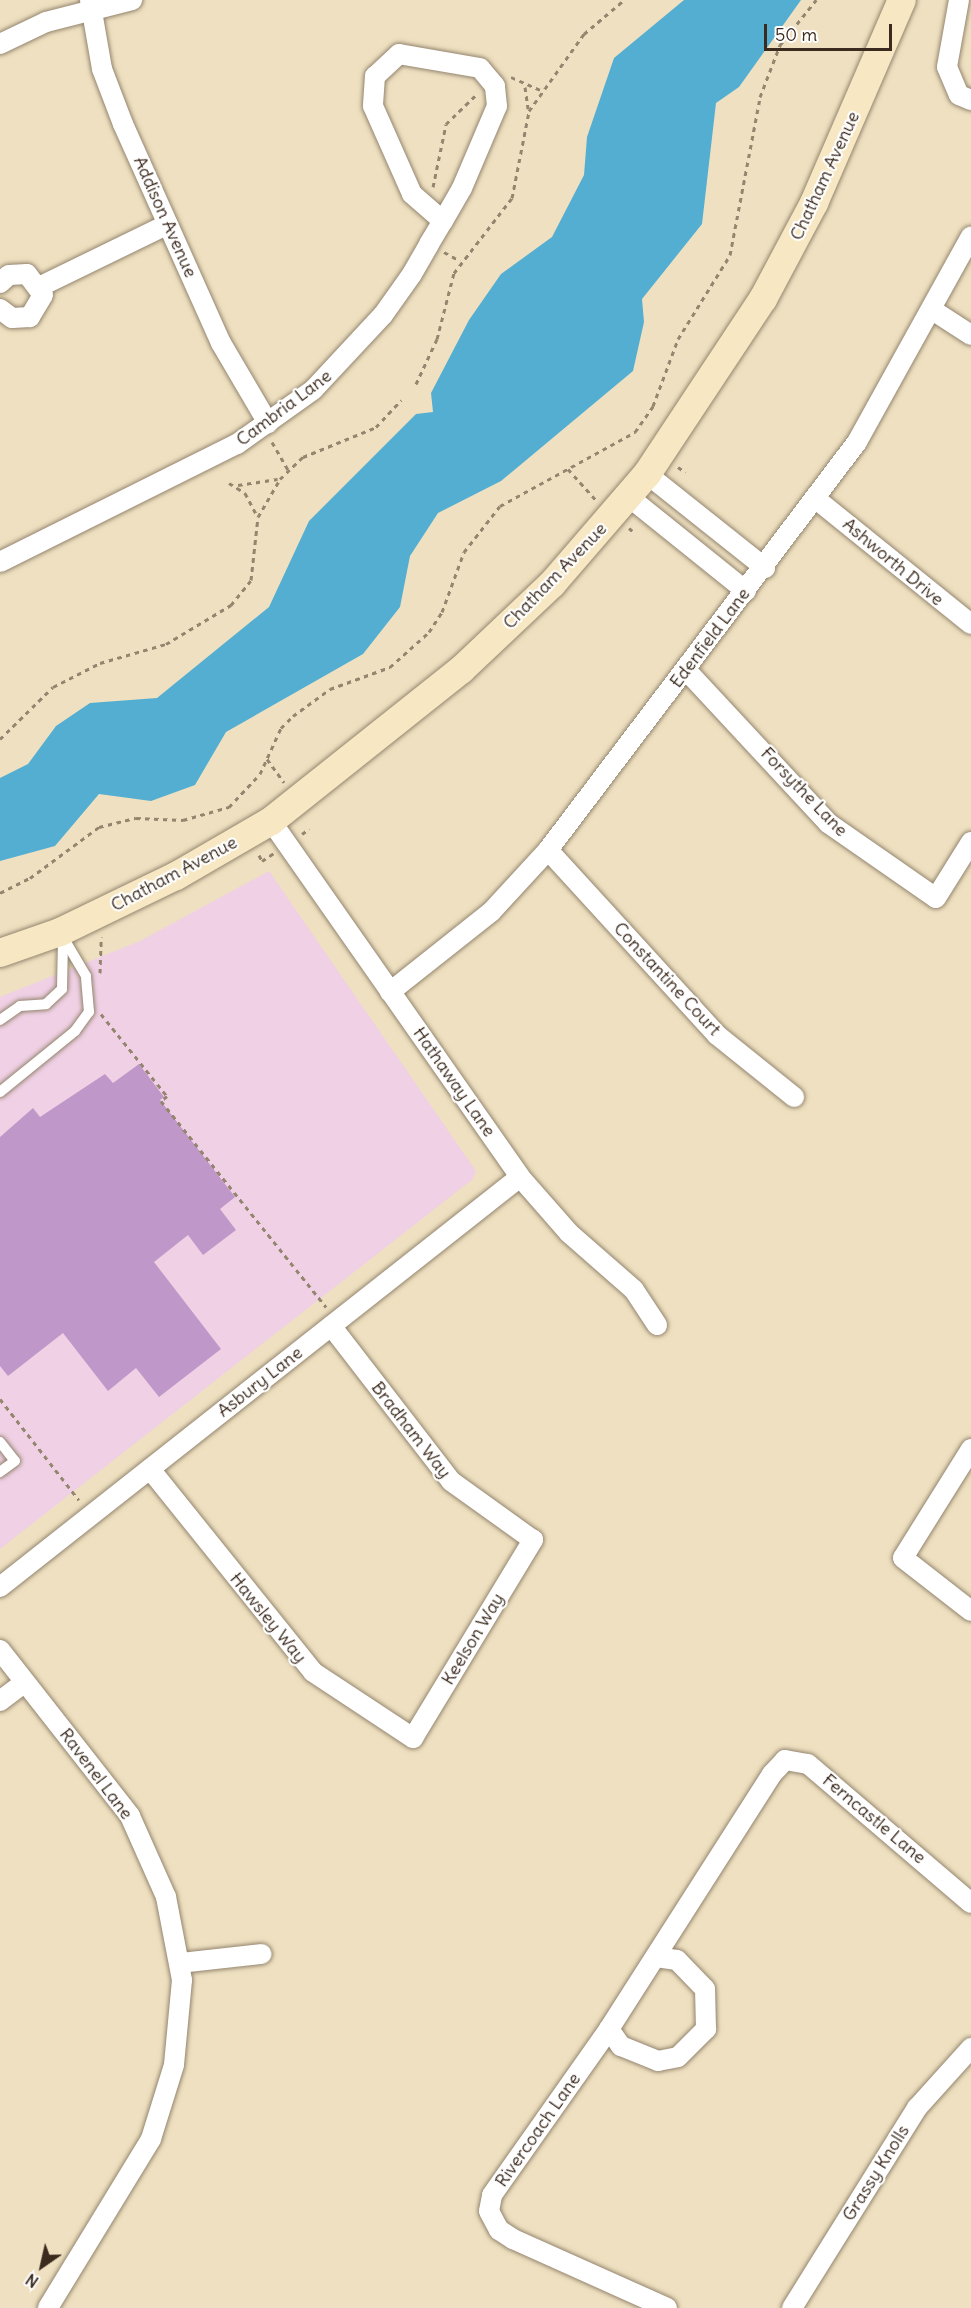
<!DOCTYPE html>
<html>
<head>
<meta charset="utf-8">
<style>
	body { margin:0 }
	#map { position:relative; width:971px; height:2308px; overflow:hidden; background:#eee0c0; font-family:Delius,sans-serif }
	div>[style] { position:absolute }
	.built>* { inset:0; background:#f0d0e5 }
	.water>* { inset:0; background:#54aed2 }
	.building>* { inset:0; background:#bf97c9 }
	.path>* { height:3px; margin-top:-1.5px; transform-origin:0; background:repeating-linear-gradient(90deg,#94856f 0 4.5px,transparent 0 9px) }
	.roads { filter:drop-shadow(0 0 2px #94856f) drop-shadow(0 0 2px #94856f) }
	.lane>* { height:10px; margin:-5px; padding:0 5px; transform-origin:5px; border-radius:5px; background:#fff }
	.street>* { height:20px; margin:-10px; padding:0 10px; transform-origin:10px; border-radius:10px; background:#fff }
	.secondary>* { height:28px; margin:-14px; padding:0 14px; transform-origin:14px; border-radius:14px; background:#f7e8c3 }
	span { translate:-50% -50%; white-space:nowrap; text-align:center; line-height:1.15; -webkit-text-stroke:4.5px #fff; paint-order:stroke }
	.street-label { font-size:18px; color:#3b2a1e }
	.north { position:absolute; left:12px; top:2236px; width:60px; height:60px; -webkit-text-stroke:4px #fff; paint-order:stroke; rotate:214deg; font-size:16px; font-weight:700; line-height:24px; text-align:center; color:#3b2a1e }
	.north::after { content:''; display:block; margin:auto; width:21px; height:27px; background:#3b2a1e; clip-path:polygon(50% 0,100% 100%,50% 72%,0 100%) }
	.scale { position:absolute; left:764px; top:24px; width:128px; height:27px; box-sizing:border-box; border:3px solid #3b2a1e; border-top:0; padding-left:8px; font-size:18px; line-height:21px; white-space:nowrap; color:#3b2a1e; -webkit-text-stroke:4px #fff; paint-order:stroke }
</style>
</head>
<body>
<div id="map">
	<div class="built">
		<i style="clip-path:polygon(269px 871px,476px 1171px,473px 1179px,0 1549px,0 997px,140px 941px)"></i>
	</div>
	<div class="water">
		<i style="clip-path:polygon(684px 0,801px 0,739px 87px,716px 103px,702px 224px,642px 299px,644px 322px,633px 371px,501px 481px,438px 513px,410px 556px,400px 607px,363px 654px,226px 732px,195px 785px,151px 801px,99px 794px,55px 846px,0 861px,0 778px,28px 764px,56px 726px,90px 703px,157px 698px,269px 607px,309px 521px,416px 414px,433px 412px,431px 393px,469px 320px,501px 274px,552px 237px,584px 175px,587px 137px,614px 58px)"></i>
	</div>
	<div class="building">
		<i style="clip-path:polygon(139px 1064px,164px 1097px,160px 1100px,235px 1197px,220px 1209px,236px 1230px,203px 1255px,188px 1235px,154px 1262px,221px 1349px,159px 1397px,136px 1368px,108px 1391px,63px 1333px,8px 1376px,0 1366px,0 1137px,33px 1108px,40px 1117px,105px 1074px,113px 1083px)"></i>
	</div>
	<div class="path">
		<i style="left:511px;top:77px;width:35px;rotate:24deg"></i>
		<i style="left:525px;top:87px;width:22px;rotate:82deg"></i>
		<i style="left:433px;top:187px;width:64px;rotate:-78.3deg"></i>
		<i style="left:446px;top:124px;width:45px;rotate:-44.1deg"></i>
		<i style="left:444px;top:252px;width:18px;rotate:29deg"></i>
		<i style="left:416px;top:384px;width:50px;rotate:-65deg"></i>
		<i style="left:437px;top:339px;width:68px;rotate:-75.6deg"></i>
		<i style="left:454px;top:273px;width:95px;rotate:-52.3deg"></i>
		<i style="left:512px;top:198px;width:89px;rotate:-78.9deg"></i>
		<i style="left:529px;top:111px;width:95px;rotate:-54.5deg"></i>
		<i style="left:584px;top:34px;width:52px;rotate:-40.4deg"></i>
		<i style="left:272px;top:442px;width:32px;rotate:60deg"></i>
		<i style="left:678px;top:467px;width:9px;rotate:36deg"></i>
		<i style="left:568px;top:469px;width:42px;rotate:47.9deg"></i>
		<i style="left:229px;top:483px;width:19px;rotate:32deg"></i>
		<i style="left:245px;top:493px;width:26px;rotate:62deg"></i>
		<i style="left:238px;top:485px;width:40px;rotate:-8.5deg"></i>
		<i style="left:629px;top:528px;width:9px;rotate:41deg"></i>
		<i style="left:0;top:739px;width:74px;rotate:-44.5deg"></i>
		<i style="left:53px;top:687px;width:53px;rotate:-27.1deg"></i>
		<i style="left:100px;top:663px;width:69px;rotate:-16.1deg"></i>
		<i style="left:166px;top:644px;width:76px;rotate:-31deg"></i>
		<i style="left:231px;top:605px;width:32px;rotate:-51deg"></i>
		<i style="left:251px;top:580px;width:63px;rotate:-83.7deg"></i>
		<i style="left:258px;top:517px;width:44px;rotate:-59.9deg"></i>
		<i style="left:280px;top:479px;width:32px;rotate:-44deg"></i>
		<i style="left:303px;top:457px;width:79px;rotate:-22.3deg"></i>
		<i style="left:376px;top:427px;width:37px;rotate:-47deg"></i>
		<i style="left:267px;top:759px;width:29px;rotate:54deg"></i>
		<i style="left:302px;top:834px;width:9px;rotate:-36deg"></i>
		<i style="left:259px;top:855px;width:7px;rotate:63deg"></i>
		<i style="left:262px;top:861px;width:14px;rotate:-34deg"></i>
		<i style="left:0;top:893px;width:34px;rotate:-27deg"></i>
		<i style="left:30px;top:878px;width:86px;rotate:-36.5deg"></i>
		<i style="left:99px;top:827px;width:38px;rotate:-14deg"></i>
		<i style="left:136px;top:818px;width:47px;rotate:2.4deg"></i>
		<i style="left:183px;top:820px;width:48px;rotate:-15.8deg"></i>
		<i style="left:229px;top:807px;width:45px;rotate:-46.8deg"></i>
		<i style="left:260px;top:774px;width:51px;rotate:-65.5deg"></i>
		<i style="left:281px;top:728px;width:17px;rotate:-45deg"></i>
		<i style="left:293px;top:716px;width:46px;rotate:-36.1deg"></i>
		<i style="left:330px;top:689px;width:64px;rotate:-20.1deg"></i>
		<i style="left:390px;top:667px;width:52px;rotate:-41.9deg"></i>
		<i style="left:429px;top:632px;width:24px;rotate:-57deg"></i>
		<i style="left:442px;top:612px;width:64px;rotate:-69.9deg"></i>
		<i style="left:464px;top:552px;width:58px;rotate:-52deg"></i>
		<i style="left:500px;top:506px;width:154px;rotate:-28.7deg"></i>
		<i style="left:635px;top:432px;width:32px;rotate:-55deg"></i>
		<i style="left:653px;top:406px;width:72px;rotate:-69.5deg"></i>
		<i style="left:678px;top:339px;width:99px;rotate:-58.2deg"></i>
		<i style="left:730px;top:255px;width:161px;rotate:-79.2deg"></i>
		<i style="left:760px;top:97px;width:56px;rotate:-69deg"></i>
		<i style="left:780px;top:45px;width:58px;rotate:-51.3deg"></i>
		<i style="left:100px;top:973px;width:36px;rotate:-88deg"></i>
		<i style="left:101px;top:1014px;width:105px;rotate:51.2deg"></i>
		<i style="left:167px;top:1096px;width:8px;rotate:140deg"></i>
		<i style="left:161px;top:1101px;width:264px;rotate:51.3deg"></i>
		<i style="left:0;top:1399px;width:128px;rotate:52deg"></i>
	</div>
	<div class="roads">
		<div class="lane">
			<i style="left:0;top:1020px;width:24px;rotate:-35deg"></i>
			<i style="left:20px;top:1006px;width:26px;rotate:-4deg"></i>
			<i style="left:46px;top:1004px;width:22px;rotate:-43deg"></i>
			<i style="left:62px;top:989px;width:46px;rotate:-88.8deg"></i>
			<i style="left:0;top:1092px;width:97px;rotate:-39.1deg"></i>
			<i style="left:75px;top:1031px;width:24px;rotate:-54deg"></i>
			<i style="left:89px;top:1012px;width:36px;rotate:-95deg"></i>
			<i style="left:86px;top:976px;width:51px;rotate:-120.6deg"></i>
			<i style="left:0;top:1442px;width:24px;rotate:52deg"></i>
			<i style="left:15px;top:1461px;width:19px;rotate:144deg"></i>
		</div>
		<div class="street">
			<i style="left:90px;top:0;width:70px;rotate:80.1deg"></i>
			<i style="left:102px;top:69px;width:59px;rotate:69.1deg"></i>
			<i style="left:123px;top:124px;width:240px;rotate:65.9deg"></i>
			<i style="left:221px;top:343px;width:93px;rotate:59.6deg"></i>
			<i style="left:959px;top:0;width:68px;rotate:100.2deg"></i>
			<i style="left:947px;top:67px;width:30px;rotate:67deg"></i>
			<i style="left:959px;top:95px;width:13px;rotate:23deg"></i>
			<i style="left:0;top:44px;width:51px;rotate:-25.6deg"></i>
			<i style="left:46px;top:22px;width:89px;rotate:-14.3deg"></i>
			<i style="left:0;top:283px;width:12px;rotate:-42deg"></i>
			<i style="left:9px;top:275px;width:18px;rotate:-3deg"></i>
			<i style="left:27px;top:274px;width:26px;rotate:53deg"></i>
			<i style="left:43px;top:295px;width:26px;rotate:121deg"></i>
			<i style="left:30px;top:317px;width:18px;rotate:177deg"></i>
			<i style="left:12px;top:318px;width:15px;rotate:-143deg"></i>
			<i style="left:41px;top:286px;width:141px;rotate:-26deg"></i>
			<i style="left:934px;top:311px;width:44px;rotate:33deg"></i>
			<i style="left:647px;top:474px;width:151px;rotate:38.5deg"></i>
			<i style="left:629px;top:497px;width:150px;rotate:38.8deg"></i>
			<i style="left:816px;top:499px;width:199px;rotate:38.9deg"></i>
			<i style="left:0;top:562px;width:265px;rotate:-26.5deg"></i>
			<i style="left:237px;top:444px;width:93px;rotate:-35.4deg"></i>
			<i style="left:313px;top:390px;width:103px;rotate:-47deg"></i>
			<i style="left:383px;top:315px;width:50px;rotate:-54.7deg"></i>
			<i style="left:412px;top:274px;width:34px;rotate:-60deg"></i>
			<i style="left:429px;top:244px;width:27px;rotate:-59deg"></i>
			<i style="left:443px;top:221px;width:38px;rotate:-60deg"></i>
			<i style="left:462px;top:188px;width:89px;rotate:-66.9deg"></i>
			<i style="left:497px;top:106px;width:20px;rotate:-96deg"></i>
			<i style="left:495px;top:86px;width:23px;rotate:-130deg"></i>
			<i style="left:480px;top:68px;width:82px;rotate:-170.2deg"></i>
			<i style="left:399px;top:54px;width:33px;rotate:137deg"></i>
			<i style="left:375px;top:76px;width:30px;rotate:94deg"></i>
			<i style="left:373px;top:106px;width:96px;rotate:66.1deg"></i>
			<i style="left:412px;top:194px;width:41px;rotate:41.1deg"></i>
			<i style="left:686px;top:670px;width:209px;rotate:47.1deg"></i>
			<i style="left:828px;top:823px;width:131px;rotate:34.8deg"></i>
			<i style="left:936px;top:898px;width:66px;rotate:-58deg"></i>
			<i style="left:271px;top:821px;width:434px;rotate:55deg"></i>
			<i style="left:520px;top:1177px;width:74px;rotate:48.8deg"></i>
			<i style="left:569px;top:1233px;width:86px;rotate:41.2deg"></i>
			<i style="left:634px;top:1290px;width:42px;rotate:56.7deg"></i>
			<i style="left:548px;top:850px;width:251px;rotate:47.6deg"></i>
			<i style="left:717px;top:1035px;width:99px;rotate:38.8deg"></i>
			<i style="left:390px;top:992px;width:129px;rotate:-38.4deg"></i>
			<i style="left:491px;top:912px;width:84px;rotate:-47.4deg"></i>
			<i style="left:548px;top:850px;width:512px;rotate:-52.86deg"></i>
			<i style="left:857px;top:442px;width:235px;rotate:-61deg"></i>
			<i style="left:971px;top:1449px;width:128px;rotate:122deg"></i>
			<i style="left:903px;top:1558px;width:86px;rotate:37.9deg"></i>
			<i style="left:150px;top:1469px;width:260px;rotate:51.2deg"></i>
			<i style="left:313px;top:1672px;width:120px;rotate:33.4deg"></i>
			<i style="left:413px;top:1738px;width:232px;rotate:-58.8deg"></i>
			<i style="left:533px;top:1540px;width:101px;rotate:-144.3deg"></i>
			<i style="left:451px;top:1481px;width:196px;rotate:-127.7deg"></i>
			<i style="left:0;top:1587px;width:662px;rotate:-38.25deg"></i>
			<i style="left:0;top:1650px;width:211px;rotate:51.9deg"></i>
			<i style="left:130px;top:1816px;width:89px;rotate:66deg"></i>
			<i style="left:166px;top:1897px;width:85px;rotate:79.1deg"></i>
			<i style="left:182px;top:1980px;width:85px;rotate:95.4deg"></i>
			<i style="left:174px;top:2065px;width:77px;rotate:107.3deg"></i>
			<i style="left:151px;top:2139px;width:198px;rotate:121.4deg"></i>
			<i style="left:0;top:1701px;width:31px;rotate:-37deg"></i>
			<i style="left:180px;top:1963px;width:82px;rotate:-6.3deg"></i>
			<i style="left:609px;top:2029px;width:21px;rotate:55deg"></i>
			<i style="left:621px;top:2046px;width:40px;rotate:22deg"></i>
			<i style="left:658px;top:2061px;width:20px;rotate:-11deg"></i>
			<i style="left:678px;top:2057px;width:40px;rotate:-45deg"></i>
			<i style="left:706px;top:2029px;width:40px;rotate:-91.4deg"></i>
			<i style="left:705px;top:1989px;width:40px;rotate:-134deg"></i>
			<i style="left:677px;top:1960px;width:21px;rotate:-172deg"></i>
			<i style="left:667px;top:2308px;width:169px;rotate:-155.9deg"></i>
			<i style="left:513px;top:2239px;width:17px;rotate:-147deg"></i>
			<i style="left:499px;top:2230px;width:21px;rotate:-118deg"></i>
			<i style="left:489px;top:2211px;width:16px;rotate:-79deg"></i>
			<i style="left:492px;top:2195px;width:203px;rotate:-54.8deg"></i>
			<i style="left:609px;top:2029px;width:303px;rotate:-57.4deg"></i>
			<i style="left:772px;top:1774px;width:19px;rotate:-47deg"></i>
			<i style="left:785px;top:1760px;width:23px;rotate:10deg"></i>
			<i style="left:808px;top:1764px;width:214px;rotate:40.5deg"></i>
			<i style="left:792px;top:2308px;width:236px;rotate:-58deg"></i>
			<i style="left:917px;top:2108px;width:81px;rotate:-48deg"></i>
		</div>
		<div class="secondary">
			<i style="left:0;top:953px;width:64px;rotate:-19.3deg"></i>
			<i style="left:60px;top:932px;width:129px;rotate:-25.8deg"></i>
			<i style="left:176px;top:876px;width:110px;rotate:-30.1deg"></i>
			<i style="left:271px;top:821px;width:243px;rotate:-38.5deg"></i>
			<i style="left:461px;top:670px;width:125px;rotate:-43.4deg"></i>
			<i style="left:552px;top:584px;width:145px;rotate:-49.2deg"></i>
			<i style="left:647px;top:474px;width:210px;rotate:-56.5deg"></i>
			<i style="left:763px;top:299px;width:109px;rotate:-62deg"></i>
			<i style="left:814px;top:203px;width:221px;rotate:-66.6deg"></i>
		</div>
	</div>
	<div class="street-label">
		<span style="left:825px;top:176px;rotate:-65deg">Chatham Avenue</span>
		<span style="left:165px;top:217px;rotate:66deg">Addison Avenue</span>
		<span style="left:284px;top:408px;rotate:-37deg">Cambria Lane</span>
		<span style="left:893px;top:562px;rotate:40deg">Ashworth Drive</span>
		<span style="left:555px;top:576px;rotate:-46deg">Chatham Avenue</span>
		<span style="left:710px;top:638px;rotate:-53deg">Edenfield Lane</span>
		<span style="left:804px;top:792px;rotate:46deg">Forsythe Lane</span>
		<span style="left:174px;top:874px;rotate:-28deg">Chatham Avenue</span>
		<span style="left:667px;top:979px;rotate:47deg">Constantine Court</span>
		<span style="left:454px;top:1082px;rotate:55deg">Hathaway Lane</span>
		<span style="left:260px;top:1382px;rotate:-38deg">Asbury Lane</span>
		<span style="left:411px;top:1430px;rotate:52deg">Bradham Way</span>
		<span style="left:268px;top:1618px;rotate:51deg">Hawsley Way</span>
		<span style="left:473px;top:1639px;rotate:-59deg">Keelson Way</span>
		<span style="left:96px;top:1774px;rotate:53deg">Ravenel Lane</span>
		<span style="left:874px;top:1819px;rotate:40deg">Ferncastle Lane</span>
		<span style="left:538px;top:2130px;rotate:-55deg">Rivercoach Lane</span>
		<span style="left:876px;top:2173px;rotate:-58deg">Grassy Knolls</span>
	</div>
	<div class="north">N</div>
	<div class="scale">50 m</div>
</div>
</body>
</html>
